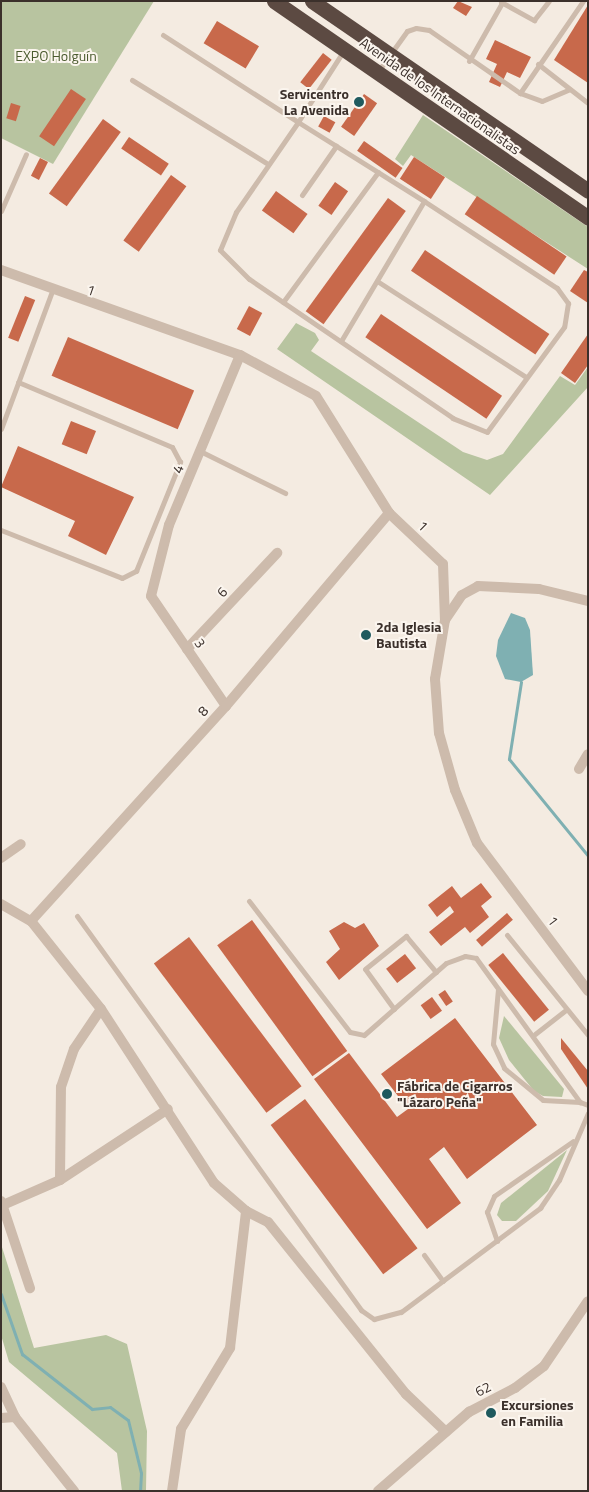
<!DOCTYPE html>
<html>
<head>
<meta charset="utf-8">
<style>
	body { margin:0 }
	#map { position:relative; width:589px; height:1492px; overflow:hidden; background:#f4ebe1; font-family:"Titillium Web",sans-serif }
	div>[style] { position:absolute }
	.green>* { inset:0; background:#b8c4a0 }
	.water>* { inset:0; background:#7fb0b2 }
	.stream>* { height:3px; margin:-1.5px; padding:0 1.5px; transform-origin:1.5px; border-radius:1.5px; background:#7fb0b2 }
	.building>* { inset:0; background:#c8694b; transform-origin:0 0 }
	.lane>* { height:5px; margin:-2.5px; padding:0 2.5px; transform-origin:2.5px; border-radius:2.5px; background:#cdbbac }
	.street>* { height:10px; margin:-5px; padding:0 5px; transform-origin:5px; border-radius:5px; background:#cdbbac }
	.highway>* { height:15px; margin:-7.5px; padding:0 7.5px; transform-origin:7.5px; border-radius:7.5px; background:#5c4a42 }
	.dots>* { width:14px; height:14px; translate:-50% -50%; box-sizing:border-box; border:2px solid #fbf5ee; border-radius:50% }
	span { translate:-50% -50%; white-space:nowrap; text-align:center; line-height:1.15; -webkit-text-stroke:4px #fbf5ee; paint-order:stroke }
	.park-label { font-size:14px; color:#4a5a2e }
	.poi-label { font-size:14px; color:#3b302b; font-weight:700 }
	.right { translate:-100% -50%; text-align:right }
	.left { translate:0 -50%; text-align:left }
	.street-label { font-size:14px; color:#3b302b }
	.frame { position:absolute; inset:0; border:2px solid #3b302b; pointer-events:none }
</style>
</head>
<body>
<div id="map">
	<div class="green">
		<i style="clip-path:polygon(1px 1px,154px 1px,53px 164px,1px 138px)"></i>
		<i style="clip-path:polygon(423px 115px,588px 227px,588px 269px,411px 155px,403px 166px,395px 159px)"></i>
		<i style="clip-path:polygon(296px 323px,315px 333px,319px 340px,311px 351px,463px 452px,487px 460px,503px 454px,560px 376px,575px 385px,588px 367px,588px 387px,490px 495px,277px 349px)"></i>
		<i style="clip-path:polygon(504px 1016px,564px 1089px,562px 1097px,543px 1096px,534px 1091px,509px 1060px,499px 1038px)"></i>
		<i style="clip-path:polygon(567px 1150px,548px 1191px,516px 1221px,502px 1221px,497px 1215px,501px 1203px)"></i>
		<i style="clip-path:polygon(1px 1244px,34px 1348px,106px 1335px,127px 1344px,147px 1431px,146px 1491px,122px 1491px,117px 1453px,9px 1362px,1px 1335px)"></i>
	</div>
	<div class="water">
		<i style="clip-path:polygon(511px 613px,525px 618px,530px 630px,533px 675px,521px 682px,505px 679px,496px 656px,498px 640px)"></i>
	</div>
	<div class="stream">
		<i style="left:521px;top:682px;width:78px;rotate:98.9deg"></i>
		<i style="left:509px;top:759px;width:125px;rotate:50.8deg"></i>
		<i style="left:1px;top:1294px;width:64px;rotate:70.7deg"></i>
		<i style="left:22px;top:1354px;width:89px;rotate:38.2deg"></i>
		<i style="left:92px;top:1409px;width:18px;rotate:-6deg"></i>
		<i style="left:110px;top:1407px;width:22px;rotate:36deg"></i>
		<i style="left:128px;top:1420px;width:55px;rotate:76.2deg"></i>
		<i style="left:141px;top:1473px;width:18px;rotate:93deg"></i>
	</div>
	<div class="building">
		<i style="clip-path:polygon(458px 1px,472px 7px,466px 16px,453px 8px)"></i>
		<i style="clip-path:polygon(588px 5px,588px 83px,554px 60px)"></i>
		<i style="left:217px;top:21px;width:49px;height:26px;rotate:31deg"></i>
		<i style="clip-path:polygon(495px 40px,531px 57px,520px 78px,507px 72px,500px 87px,489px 82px,497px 64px,486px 59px)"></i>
		<i style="left:323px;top:53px;width:11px;height:37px;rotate:38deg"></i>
		<i style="left:71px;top:89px;width:18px;height:57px;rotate:34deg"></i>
		<i style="left:364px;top:94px;width:16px;height:40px;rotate:35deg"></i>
		<i style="left:11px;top:103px;width:10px;height:16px;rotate:17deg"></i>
		<i style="left:324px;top:116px;width:13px;height:12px;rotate:29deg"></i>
		<i style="left:103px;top:119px;width:22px;height:92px;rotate:36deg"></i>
		<i style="left:129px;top:137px;width:48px;height:14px;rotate:34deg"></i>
		<i style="left:364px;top:141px;width:47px;height:12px;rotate:35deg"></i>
		<i style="left:414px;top:157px;width:37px;height:26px;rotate:33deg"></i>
		<i style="left:40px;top:158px;width:9px;height:20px;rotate:27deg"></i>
		<i style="left:171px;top:175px;width:19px;height:81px;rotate:36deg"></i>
		<i style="left:335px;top:182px;width:16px;height:29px;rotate:35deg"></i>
		<i style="left:276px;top:191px;width:39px;height:24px;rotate:36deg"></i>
		<i style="left:477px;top:196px;width:108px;height:22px;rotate:34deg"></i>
		<i style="left:388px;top:198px;width:22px;height:140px;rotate:36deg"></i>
		<i style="left:425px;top:250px;width:150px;height:25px;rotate:34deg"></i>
		<i style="clip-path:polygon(584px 270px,588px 272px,588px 303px,570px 291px)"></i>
		<i style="left:25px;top:296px;width:11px;height:45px;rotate:22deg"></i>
		<i style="left:249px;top:306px;width:15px;height:26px;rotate:28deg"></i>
		<i style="left:381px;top:314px;width:146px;height:28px;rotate:34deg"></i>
		<i style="clip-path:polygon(588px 334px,588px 365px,575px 383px,561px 373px)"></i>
		<i style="left:68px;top:337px;width:137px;height:42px;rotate:23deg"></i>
		<i style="left:71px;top:421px;width:27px;height:25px;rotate:22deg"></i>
		<i style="clip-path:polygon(18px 446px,134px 497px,106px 555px,68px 536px,75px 521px,1px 487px)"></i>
		<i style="clip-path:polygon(481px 883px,492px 897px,481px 906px,489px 917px,470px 933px,465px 927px,441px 946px,429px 932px,454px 912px,450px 906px,437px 917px,428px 905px,452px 886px,461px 898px)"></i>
		<i style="left:507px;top:913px;width:9px;height:41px;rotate:49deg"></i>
		<i style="left:252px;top:920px;width:162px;height:43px;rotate:54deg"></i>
		<i style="clip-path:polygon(344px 922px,355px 928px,364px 923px,379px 946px,339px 980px,326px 962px,340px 949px,329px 931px)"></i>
		<i style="left:189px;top:937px;width:187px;height:44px;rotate:53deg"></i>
		<i style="left:503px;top:953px;width:73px;height:19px;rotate:51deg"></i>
		<i style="left:405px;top:954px;width:18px;height:24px;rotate:52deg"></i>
		<i style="left:445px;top:990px;width:14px;height:8px;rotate:56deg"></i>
		<i style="left:432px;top:997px;width:17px;height:14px;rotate:54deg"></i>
		<i style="clip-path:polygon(455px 1018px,537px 1125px,467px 1179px,444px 1147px,429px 1159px,461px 1203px,427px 1229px,314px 1079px,349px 1053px,397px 1117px,408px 1109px,381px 1074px)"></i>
		<i style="clip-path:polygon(561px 1038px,588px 1071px,588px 1089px,561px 1049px)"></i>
		<i style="left:305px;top:1099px;width:187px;height:43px;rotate:53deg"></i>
	</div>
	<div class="lane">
		<i style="left:501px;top:2px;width:38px;rotate:29deg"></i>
		<i style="left:534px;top:20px;width:24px;rotate:-52deg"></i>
		<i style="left:163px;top:35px;width:161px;rotate:32.8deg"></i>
		<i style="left:298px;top:122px;width:149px;rotate:32.1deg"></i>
		<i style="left:424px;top:201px;width:159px;rotate:33.2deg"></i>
		<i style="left:557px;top:288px;width:19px;rotate:54deg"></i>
		<i style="left:568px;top:303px;width:24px;rotate:99deg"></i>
		<i style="left:564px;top:327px;width:130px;rotate:126.3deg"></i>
		<i style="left:487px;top:432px;width:37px;rotate:-158deg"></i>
		<i style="left:453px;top:418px;width:247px;rotate:-145.7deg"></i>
		<i style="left:249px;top:279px;width:41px;rotate:-135deg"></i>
		<i style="left:220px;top:250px;width:41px;rotate:-67.2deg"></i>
		<i style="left:236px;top:212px;width:109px;rotate:-55.4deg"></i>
		<i style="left:298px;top:122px;width:85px;rotate:-57.4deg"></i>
		<i style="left:469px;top:61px;width:69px;rotate:-60.5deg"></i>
		<i style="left:538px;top:64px;width:63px;rotate:38deg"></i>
		<i style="left:379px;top:70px;width:48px;rotate:-54.3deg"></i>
		<i style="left:407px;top:31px;width:9px;rotate:-18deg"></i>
		<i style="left:416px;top:28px;width:13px;rotate:9deg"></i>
		<i style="left:429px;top:30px;width:111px;rotate:34.7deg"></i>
		<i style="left:520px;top:93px;width:112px;rotate:-55.6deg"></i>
		<i style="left:132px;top:80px;width:160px;rotate:31.7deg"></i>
		<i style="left:520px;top:93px;width:23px;rotate:20deg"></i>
		<i style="left:542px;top:101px;width:30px;rotate:-23deg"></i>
		<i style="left:302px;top:195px;width:60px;rotate:-55.2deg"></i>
		<i style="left:1px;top:211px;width:62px;rotate:-66.3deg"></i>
		<i style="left:377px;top:281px;width:177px;rotate:32.8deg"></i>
		<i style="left:283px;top:302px;width:161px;rotate:-53.8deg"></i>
		<i style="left:341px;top:341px;width:163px;rotate:-59.3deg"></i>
		<i style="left:1px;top:429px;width:147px;rotate:-69.7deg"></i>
		<i style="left:200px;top:451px;width:95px;rotate:26.3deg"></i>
		<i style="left:1px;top:530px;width:130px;rotate:21.6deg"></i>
		<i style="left:122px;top:578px;width:16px;rotate:-27deg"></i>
		<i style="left:136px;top:571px;width:118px;rotate:-68deg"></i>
		<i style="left:180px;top:462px;width:17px;rotate:-118deg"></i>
		<i style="left:172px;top:447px;width:167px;rotate:-157.1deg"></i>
		<i style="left:249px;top:901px;width:165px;rotate:52.4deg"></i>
		<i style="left:350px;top:1032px;width:14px;rotate:12deg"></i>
		<i style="left:364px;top:1035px;width:109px;rotate:-41.3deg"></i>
		<i style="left:446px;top:963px;width:20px;rotate:-20deg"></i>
		<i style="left:465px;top:956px;width:11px;rotate:10deg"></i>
		<i style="left:476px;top:958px;width:178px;rotate:54.2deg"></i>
		<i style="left:580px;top:1102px;width:9px;rotate:21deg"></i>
		<i style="left:77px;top:916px;width:486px;rotate:54.2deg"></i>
		<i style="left:361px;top:1310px;width:16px;rotate:35deg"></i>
		<i style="left:374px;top:1319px;width:28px;rotate:-15deg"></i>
		<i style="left:401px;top:1312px;width:174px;rotate:-36.8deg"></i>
		<i style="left:540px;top:1208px;width:34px;rotate:-56deg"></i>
		<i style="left:559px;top:1180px;width:73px;rotate:-66.6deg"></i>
		<i style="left:507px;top:935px;width:129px;rotate:51deg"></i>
		<i style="left:498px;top:989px;width:55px;rotate:95.2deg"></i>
		<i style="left:493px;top:1044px;width:26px;rotate:65deg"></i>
		<i style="left:504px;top:1068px;width:50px;rotate:39.4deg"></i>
		<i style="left:543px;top:1100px;width:37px;rotate:3deg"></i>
		<i style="left:394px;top:1009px;width:49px;rotate:-125.9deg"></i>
		<i style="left:365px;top:969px;width:53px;rotate:-38.8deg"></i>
		<i style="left:406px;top:936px;width:47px;rotate:50.2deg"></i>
		<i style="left:535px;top:1034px;width:39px;rotate:-38deg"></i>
		<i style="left:497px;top:1241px;width:31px;rotate:-109deg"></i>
		<i style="left:487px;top:1212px;width:17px;rotate:-66deg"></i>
		<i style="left:494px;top:1196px;width:96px;rotate:-34.8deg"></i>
		<i style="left:424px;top:1255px;width:32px;rotate:54deg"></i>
	</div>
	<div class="street">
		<i style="left:1px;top:270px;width:254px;rotate:19.6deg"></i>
		<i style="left:240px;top:355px;width:86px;rotate:28.3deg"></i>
		<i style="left:316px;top:396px;width:138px;rotate:58deg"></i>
		<i style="left:389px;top:513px;width:74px;rotate:43.4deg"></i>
		<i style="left:443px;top:564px;width:56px;rotate:88deg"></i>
		<i style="left:445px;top:620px;width:60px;rotate:99.6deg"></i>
		<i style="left:435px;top:679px;width:54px;rotate:85.8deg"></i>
		<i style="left:439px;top:733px;width:59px;rotate:74.3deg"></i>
		<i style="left:455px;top:790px;width:57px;rotate:67.5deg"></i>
		<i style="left:477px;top:843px;width:185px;rotate:53.1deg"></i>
		<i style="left:445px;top:620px;width:30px;rotate:-56deg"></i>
		<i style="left:462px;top:595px;width:18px;rotate:-29deg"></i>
		<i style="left:478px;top:586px;width:61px;rotate:2.8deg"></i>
		<i style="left:539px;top:589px;width:50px;rotate:13.8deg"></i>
		<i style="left:187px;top:649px;width:132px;rotate:-46.8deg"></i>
		<i style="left:226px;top:706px;width:133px;rotate:-124.3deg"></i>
		<i style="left:151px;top:596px;width:73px;rotate:-75.8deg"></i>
		<i style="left:169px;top:525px;width:184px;rotate:-67.3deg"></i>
		<i style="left:579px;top:769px;width:17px;rotate:-59deg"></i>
		<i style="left:1px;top:858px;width:24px;rotate:-35deg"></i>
		<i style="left:1px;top:904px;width:34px;rotate:30deg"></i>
		<i style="left:31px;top:921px;width:112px;rotate:51.5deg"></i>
		<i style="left:101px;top:1009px;width:207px;rotate:57deg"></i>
		<i style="left:214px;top:1183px;width:43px;rotate:41.2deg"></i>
		<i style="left:246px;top:1211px;width:25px;rotate:27deg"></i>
		<i style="left:268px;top:1222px;width:221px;rotate:51.3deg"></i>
		<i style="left:406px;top:1394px;width:55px;rotate:43.5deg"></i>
		<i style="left:31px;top:921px;width:290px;rotate:-47.8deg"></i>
		<i style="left:226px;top:706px;width:253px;rotate:-49.8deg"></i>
		<i style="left:60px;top:1180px;width:93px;rotate:-89.4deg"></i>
		<i style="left:61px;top:1087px;width:40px;rotate:-71.1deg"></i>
		<i style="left:74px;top:1049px;width:48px;rotate:-56deg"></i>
		<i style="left:1px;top:1201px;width:92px;rotate:71.6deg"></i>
		<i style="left:3px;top:1205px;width:62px;rotate:-23.7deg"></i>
		<i style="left:60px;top:1180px;width:129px;rotate:-33.3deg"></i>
		<i style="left:1px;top:1387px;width:33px;rotate:65deg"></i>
		<i style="left:15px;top:1417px;width:95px;rotate:51.4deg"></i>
		<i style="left:1px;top:1418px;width:14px;rotate:-4deg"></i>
		<i style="left:172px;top:1491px;width:63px;rotate:-81.7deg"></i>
		<i style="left:181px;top:1429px;width:95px;rotate:-58.8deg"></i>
		<i style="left:230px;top:1348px;width:138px;rotate:-83.3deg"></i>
		<i style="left:378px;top:1491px;width:121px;rotate:-41deg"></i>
		<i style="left:469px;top:1412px;width:52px;rotate:-27.6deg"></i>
		<i style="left:515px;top:1388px;width:36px;rotate:-37deg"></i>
		<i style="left:544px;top:1366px;width:78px;rotate:-55.9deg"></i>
	</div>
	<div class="highway">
		<i style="left:274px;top:1px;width:382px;rotate:34.6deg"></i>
		<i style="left:312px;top:1px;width:335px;rotate:34.5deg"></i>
	</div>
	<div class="dots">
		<i style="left:359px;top:102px;background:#1f5a5e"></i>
		<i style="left:366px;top:635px;background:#1f5a5e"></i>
		<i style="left:387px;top:1094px;background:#1f5a5e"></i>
		<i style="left:491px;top:1413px;background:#1f5a5e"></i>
	</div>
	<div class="park-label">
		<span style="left:56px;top:56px">EXPO Holguín</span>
	</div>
	<div class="poi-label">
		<span class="right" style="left:349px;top:102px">Servicentro<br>La Avenida</span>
		<span class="left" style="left:376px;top:635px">2da Iglesia<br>Bautista</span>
		<span class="left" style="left:397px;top:1094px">Fábrica de Cigarros<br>"Lázaro Peña"</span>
		<span class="left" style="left:501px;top:1413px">Excursiones<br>en Familia</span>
	</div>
	<div class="street-label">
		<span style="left:440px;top:96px;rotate:35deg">Avenida de los Internacionalistas</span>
		<span style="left:91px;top:290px;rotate:19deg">1</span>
		<span style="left:178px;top:469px;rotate:-67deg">4</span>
		<span style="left:423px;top:526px;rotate:44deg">1</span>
		<span style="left:222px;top:592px;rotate:-47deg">6</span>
		<span style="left:200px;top:643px;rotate:55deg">3</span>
		<span style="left:203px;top:711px;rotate:-48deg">8</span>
		<span style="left:553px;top:921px;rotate:53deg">1</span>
		<span style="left:483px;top:1389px;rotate:-27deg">62</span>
	</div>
	<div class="frame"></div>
</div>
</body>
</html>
